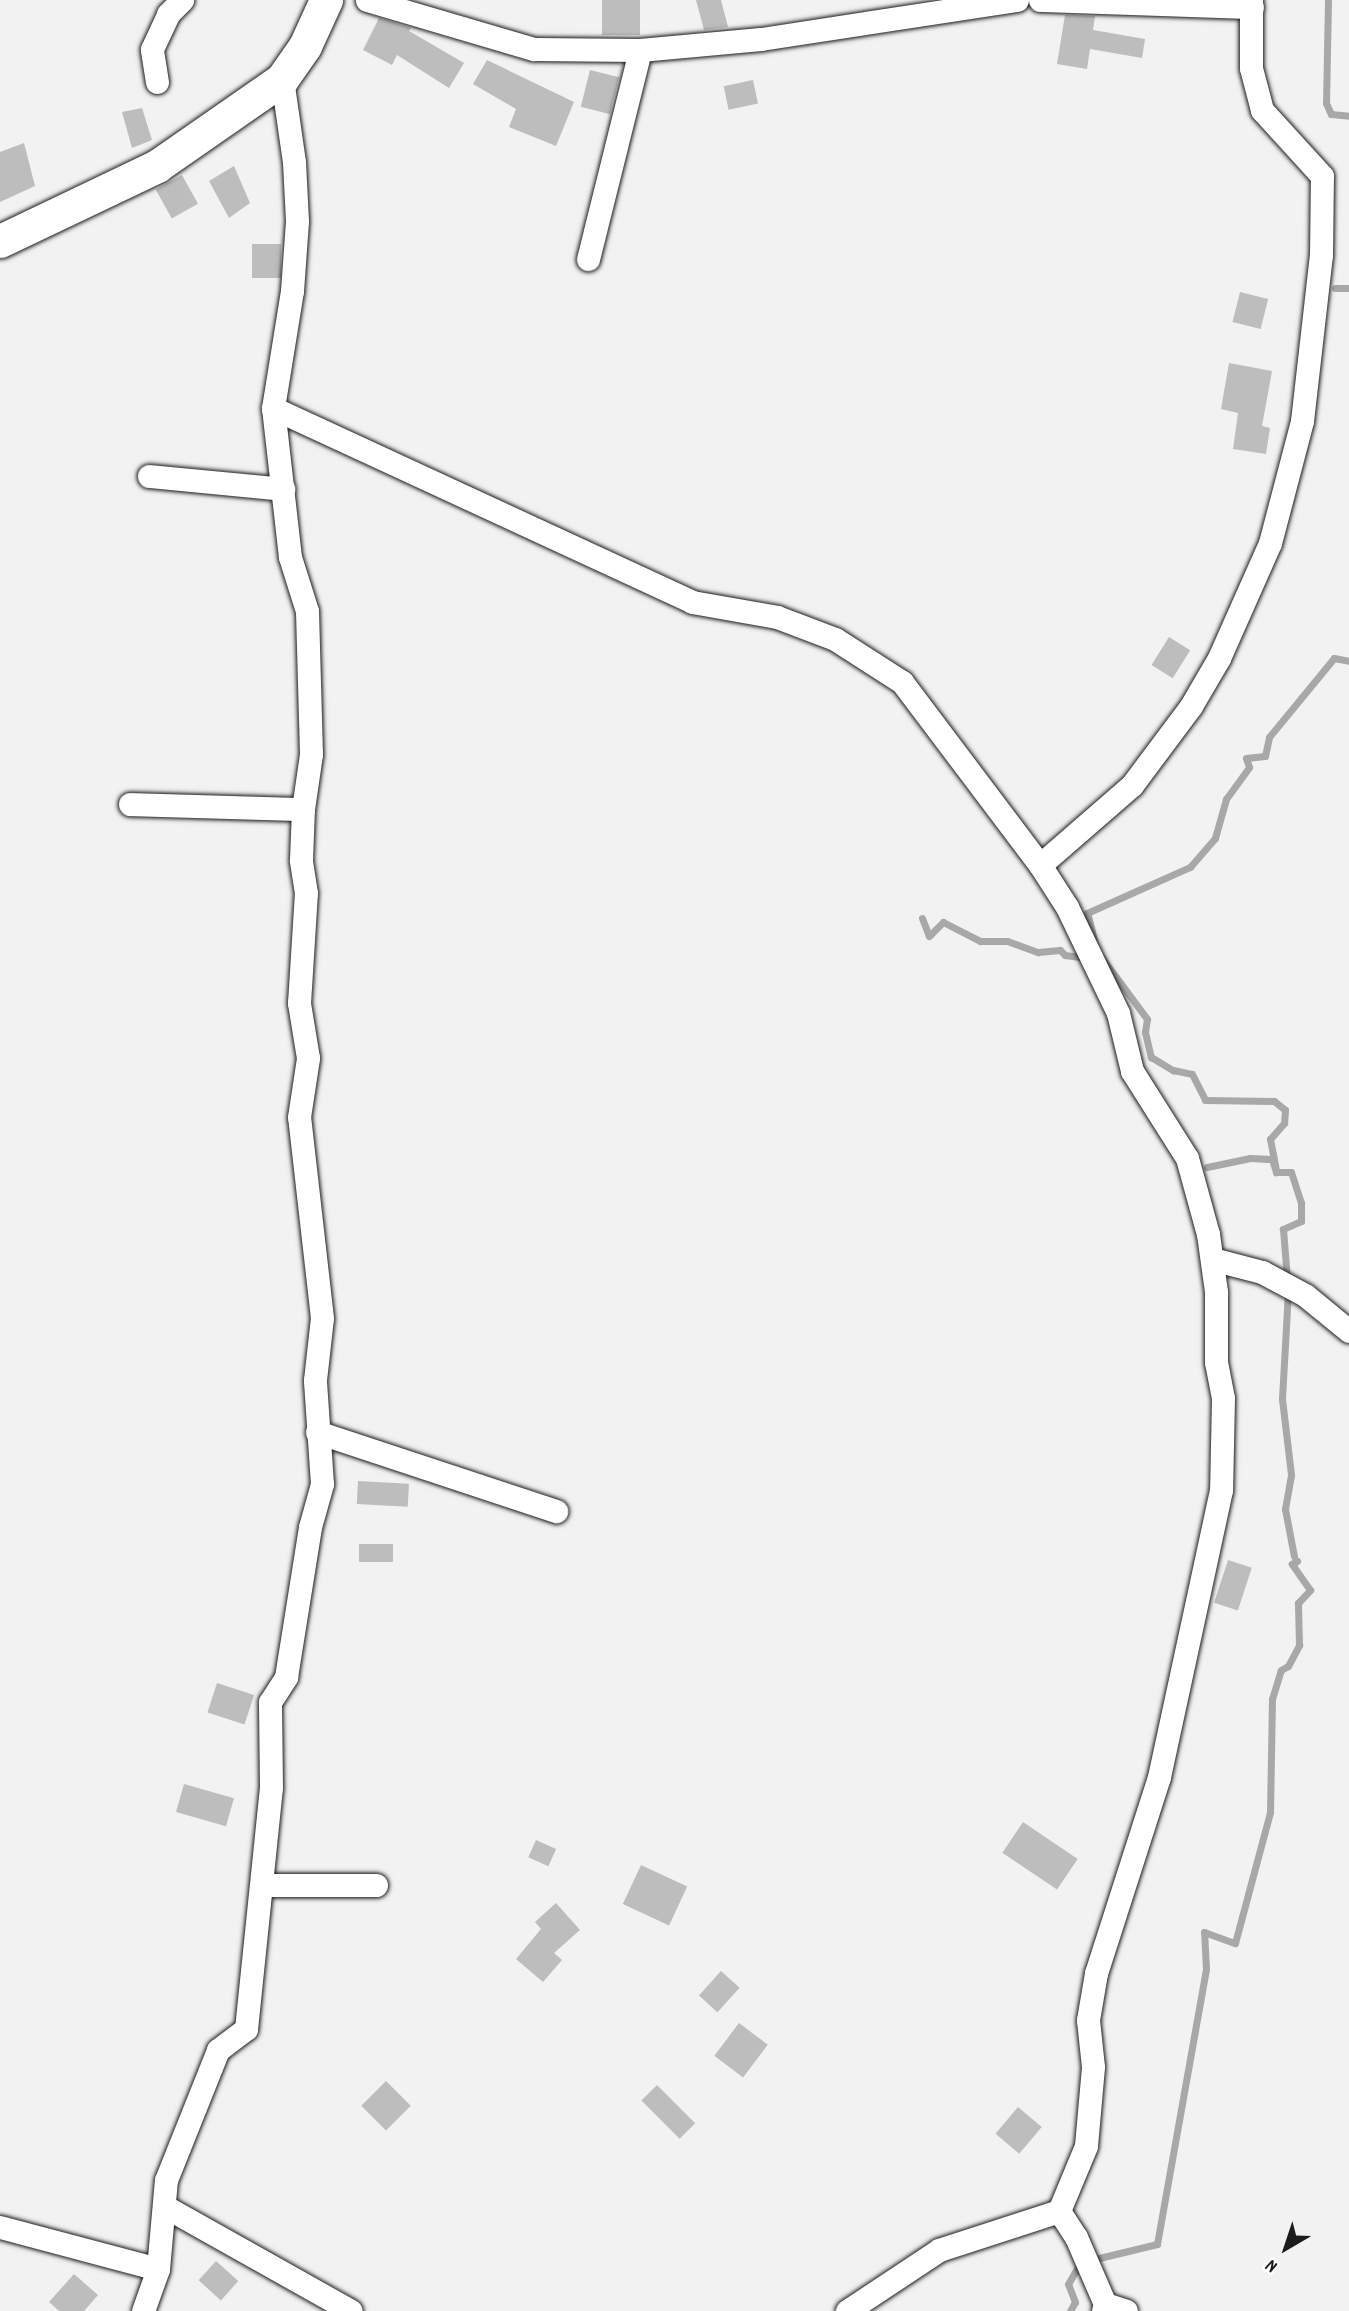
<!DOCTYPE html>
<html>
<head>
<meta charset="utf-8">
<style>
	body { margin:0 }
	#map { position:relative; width:1349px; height:2311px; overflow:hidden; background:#f2f2f2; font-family:Dekko,sans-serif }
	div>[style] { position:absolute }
	.stream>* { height:7px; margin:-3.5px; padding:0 3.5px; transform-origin:3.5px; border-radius:3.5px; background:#a8a8a8 }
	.building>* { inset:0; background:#bdbdbd; transform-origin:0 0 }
	.roads { filter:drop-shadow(0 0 2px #1c1c1c) drop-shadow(0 0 2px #1c1c1c) }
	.minor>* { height:23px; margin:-11.5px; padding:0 11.5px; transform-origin:11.5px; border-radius:11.5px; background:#fff }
	.secondary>* { height:33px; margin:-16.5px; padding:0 16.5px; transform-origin:16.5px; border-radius:16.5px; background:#fff }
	span { translate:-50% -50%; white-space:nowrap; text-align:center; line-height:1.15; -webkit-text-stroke:7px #fff; paint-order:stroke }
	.north { position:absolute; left:1251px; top:2213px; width:70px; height:70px; -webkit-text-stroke:5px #fff; paint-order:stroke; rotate:219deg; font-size:19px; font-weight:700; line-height:28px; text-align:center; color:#1c1c1c }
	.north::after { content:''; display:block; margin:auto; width:24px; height:32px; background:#1c1c1c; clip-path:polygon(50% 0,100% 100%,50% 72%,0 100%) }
</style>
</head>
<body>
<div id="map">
	<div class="stream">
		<i style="left:1328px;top:0;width:103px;rotate:91.1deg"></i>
		<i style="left:1326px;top:103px;width:12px;rotate:66deg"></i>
		<i style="left:1331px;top:114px;width:18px;rotate:6deg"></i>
		<i style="left:1335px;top:288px;width:14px"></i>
		<i style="left:922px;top:918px;width:19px;rotate:69deg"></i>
		<i style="left:929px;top:936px;width:20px;rotate:-45deg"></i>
		<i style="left:943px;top:922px;width:42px;rotate:27.2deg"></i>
		<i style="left:980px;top:941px;width:27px"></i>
		<i style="left:1007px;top:941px;width:33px;rotate:20deg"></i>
		<i style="left:1038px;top:952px;width:22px;rotate:-5deg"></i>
		<i style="left:1060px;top:950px;width:7px;rotate:45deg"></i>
		<i style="left:1065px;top:955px;width:22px;rotate:8deg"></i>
		<i style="left:1095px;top:944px;width:32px;rotate:-104deg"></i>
		<i style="left:1087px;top:913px;width:113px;rotate:-24.1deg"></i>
		<i style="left:1190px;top:867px;width:38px;rotate:-49deg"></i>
		<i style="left:1215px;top:838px;width:41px;rotate:-74.2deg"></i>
		<i style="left:1226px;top:799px;width:39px;rotate:-54deg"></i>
		<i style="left:1249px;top:767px;width:9px;rotate:-108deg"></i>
		<i style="left:1246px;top:758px;width:19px;rotate:-6deg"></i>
		<i style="left:1265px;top:756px;width:19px;rotate:-78deg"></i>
		<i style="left:1269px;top:737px;width:102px;rotate:-50.6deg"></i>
		<i style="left:1334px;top:658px;width:15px;rotate:11deg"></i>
		<i style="left:1102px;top:958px;width:76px;rotate:53.6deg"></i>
		<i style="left:1147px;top:1019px;width:13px;rotate:99deg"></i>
		<i style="left:1145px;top:1032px;width:26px;rotate:77deg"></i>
		<i style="left:1151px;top:1057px;width:26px;rotate:31deg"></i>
		<i style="left:1173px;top:1070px;width:19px;rotate:12deg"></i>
		<i style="left:1192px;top:1074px;width:29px;rotate:63deg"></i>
		<i style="left:1205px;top:1100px;width:69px;rotate:0.8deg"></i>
		<i style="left:1274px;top:1101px;width:14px;rotate:39deg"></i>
		<i style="left:1285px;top:1110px;width:13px;rotate:94deg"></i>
		<i style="left:1284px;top:1123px;width:21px;rotate:131deg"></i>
		<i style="left:1270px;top:1139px;width:32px;rotate:79deg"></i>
		<i style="left:1207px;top:1167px;width:44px;rotate:-11.8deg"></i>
		<i style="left:1250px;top:1158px;width:22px;rotate:3deg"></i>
		<i style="left:1272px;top:1159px;width:14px;rotate:73deg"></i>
		<i style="left:1276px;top:1172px;width:15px"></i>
		<i style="left:1291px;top:1172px;width:33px;rotate:72deg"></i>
		<i style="left:1301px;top:1203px;width:18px;rotate:90deg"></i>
		<i style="left:1301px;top:1221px;width:20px;rotate:156deg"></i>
		<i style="left:1283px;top:1229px;width:50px;rotate:85.4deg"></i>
		<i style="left:1288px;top:1291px;width:108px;rotate:93.2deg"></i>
		<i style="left:1282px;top:1399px;width:77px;rotate:83.2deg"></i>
		<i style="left:1291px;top:1475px;width:35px;rotate:100deg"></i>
		<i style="left:1285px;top:1509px;width:48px;rotate:79.2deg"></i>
		<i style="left:1091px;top:2260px;width:68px;rotate:-13.6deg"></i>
		<i style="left:1157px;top:2244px;width:279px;rotate:-79.9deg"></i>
		<i style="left:1206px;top:1969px;width:37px;rotate:-93deg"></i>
		<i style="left:1204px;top:1932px;width:33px;rotate:20deg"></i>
		<i style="left:1235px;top:1943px;width:136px;rotate:-75deg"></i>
		<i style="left:1270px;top:1812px;width:113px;rotate:-89deg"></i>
		<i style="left:1272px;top:1699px;width:30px;rotate:-73deg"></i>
		<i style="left:1281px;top:1670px;width:8px;rotate:-30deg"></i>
		<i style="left:1288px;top:1666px;width:24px;rotate:-62deg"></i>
		<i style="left:1299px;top:1645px;width:42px;rotate:-91.4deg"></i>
		<i style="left:1298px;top:1603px;width:18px;rotate:-47deg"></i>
		<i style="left:1310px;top:1590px;width:32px;rotate:-125deg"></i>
		<i style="left:1292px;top:1564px;width:6px;rotate:-31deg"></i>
		<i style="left:1070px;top:2311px;width:10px;rotate:-61deg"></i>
		<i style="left:1075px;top:2302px;width:19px;rotate:-111deg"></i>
		<i style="left:1068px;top:2284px;width:22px;rotate:-60deg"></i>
	</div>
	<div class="building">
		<i style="left:602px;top:0;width:38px;height:35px"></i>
		<i style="clip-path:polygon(696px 0,721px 0,728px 27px,704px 30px)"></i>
		<i style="clip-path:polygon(1065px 15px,1095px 16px,1093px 30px,1145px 39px,1142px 58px,1090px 49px,1087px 69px,1057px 64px)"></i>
		<i style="clip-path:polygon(379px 18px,411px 28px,409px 31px,464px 63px,449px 88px,397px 55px,392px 65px,363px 50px)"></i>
		<i style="clip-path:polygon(487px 60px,574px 102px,556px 146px,509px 127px,516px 109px,473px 84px)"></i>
		<i style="left:590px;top:70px;width:30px;height:38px;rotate:14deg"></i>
		<i style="left:753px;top:80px;width:24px;height:30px;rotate:78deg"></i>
		<i style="clip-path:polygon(142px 108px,152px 140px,132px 148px,122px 112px)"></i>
		<i style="clip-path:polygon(24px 143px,35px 186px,0 202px,0 152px)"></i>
		<i style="clip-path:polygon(234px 166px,250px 203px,229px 218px,209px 181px)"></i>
		<i style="left:182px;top:175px;width:33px;height:30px;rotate:61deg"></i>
		<i style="left:252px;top:244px;width:29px;height:34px"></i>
		<i style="left:1240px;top:292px;width:29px;height:31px;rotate:14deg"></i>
		<i style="clip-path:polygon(1229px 363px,1272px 371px,1262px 426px,1270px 428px,1266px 454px,1233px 449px,1238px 413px,1221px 409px)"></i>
		<i style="left:1169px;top:637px;width:25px;height:33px;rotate:32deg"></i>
		<i style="left:358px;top:1481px;width:51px;height:23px;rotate:3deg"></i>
		<i style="left:359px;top:1544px;width:34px;height:18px"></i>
		<i style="left:1228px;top:1560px;width:25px;height:45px;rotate:18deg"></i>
		<i style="left:217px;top:1683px;width:39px;height:31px;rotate:18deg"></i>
		<i style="left:184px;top:1784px;width:52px;height:29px;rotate:16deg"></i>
		<i style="left:1023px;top:1822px;width:66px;height:37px;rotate:34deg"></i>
		<i style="left:536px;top:1840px;width:22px;height:19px;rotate:24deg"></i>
		<i style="left:641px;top:1865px;width:51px;height:43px;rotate:25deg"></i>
		<i style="clip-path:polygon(556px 1903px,580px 1930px,554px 1953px,562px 1960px,543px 1982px,516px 1959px,541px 1929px,535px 1922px)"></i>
		<i style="left:721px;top:1971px;width:25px;height:33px;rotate:42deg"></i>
		<i style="left:739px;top:2023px;width:36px;height:41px;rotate:37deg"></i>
		<i style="left:386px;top:2081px;width:35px;height:35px;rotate:45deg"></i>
		<i style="left:657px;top:2085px;width:54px;height:22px;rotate:45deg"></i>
		<i style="left:1018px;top:2107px;width:31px;height:35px;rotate:40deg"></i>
		<i style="left:216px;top:2261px;width:30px;height:26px;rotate:42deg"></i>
		<i style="clip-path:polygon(74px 2274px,98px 2295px,84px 2311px,59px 2311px,49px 2302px)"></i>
	</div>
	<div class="roads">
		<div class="minor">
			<i style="left:367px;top:0;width:174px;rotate:16.4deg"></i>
			<i style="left:534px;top:49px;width:106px;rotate:0.5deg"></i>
			<i style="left:640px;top:50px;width:121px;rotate:-5.2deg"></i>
			<i style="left:761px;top:39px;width:259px;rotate:-8.7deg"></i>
			<i style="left:1040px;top:0;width:212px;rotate:1.9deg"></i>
			<i style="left:157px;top:82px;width:33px;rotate:-99deg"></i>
			<i style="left:152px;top:49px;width:38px;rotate:-65deg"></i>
			<i style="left:168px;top:14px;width:20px;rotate:-45deg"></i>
			<i style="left:588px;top:259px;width:215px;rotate:-76deg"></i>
			<i style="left:273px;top:408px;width:462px;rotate:24.8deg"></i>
			<i style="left:692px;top:602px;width:86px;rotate:10deg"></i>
			<i style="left:777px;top:617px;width:62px;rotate:20.8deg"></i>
			<i style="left:835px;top:639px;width:80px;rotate:32.7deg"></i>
			<i style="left:902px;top:682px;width:229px;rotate:53deg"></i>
			<i style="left:1040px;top:865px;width:50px;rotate:57.3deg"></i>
			<i style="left:1067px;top:907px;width:118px;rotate:64.3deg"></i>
			<i style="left:1118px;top:1013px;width:60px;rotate:76.4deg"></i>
			<i style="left:1132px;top:1071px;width:103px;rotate:57.7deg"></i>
			<i style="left:1187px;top:1158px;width:79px;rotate:74.6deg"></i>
			<i style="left:1208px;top:1234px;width:59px;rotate:82.1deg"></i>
			<i style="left:1216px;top:1292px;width:70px;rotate:90deg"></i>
			<i style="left:1216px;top:1362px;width:37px;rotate:79deg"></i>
			<i style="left:1223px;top:1398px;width:92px;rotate:91.2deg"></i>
			<i style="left:1221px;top:1490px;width:294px;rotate:102.2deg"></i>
			<i style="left:1159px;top:1777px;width:206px;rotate:107.8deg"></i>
			<i style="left:1096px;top:1973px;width:48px;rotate:99.7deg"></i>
			<i style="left:1088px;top:2020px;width:47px;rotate:83.9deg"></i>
			<i style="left:1093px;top:2067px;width:79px;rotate:95.1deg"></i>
			<i style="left:1086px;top:2146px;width:70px;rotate:112.6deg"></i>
			<i style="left:1059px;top:2211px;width:31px;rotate:57deg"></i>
			<i style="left:1076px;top:2237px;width:73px;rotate:66.6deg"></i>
			<i style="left:1105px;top:2304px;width:7px;rotate:106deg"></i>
			<i style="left:149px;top:476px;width:135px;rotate:5.5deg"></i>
			<i style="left:130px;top:804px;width:173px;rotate:1.7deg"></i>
			<i style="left:1040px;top:865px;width:122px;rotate:-41deg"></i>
			<i style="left:1132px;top:785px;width:99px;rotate:-53.2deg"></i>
			<i style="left:1191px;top:706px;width:56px;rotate:-59.7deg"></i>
			<i style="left:1219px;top:658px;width:126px;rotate:-66.1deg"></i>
			<i style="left:1270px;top:543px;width:126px;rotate:-75.3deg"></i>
			<i style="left:1302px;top:421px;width:167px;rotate:-83.5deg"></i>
			<i style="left:1321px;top:255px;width:79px;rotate:-89.3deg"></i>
			<i style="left:1322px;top:176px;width:89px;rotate:-132.3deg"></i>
			<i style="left:1262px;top:110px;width:43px;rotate:-104.7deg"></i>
			<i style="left:1251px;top:68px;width:68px;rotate:-90deg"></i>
			<i style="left:1212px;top:1259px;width:52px;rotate:14.6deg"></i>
			<i style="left:1262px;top:1272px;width:49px;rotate:28.1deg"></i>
			<i style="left:1305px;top:1295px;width:57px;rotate:39.3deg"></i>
			<i style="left:317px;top:1432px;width:252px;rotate:18.3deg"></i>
			<i style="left:263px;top:1885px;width:113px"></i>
			<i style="left:164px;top:2206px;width:214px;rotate:29.3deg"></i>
			<i style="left:0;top:2227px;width:163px;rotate:14.9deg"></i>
			<i style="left:158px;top:2269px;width:45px;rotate:109.7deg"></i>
			<i style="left:158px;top:2269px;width:89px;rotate:-84.9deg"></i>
			<i style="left:166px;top:2180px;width:140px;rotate:-68.2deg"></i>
			<i style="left:218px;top:2050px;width:35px;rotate:-37deg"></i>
			<i style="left:246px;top:2029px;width:243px;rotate:-84.1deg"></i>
			<i style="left:271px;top:1787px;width:85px;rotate:-90.7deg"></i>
			<i style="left:270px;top:1702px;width:30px;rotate:-57deg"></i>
			<i style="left:286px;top:1677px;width:152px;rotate:-80.9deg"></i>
			<i style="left:310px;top:1527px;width:45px;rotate:-74.4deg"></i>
			<i style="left:322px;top:1484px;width:104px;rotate:-93.9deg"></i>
			<i style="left:315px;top:1380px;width:62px;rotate:-83.6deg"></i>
			<i style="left:322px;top:1318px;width:202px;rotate:-96.5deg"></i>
			<i style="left:299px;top:1117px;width:60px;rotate:-81.3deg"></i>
			<i style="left:308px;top:1058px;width:56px;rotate:-99.3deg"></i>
			<i style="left:299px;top:1003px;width:110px;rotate:-86.4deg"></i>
			<i style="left:306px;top:893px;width:33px;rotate:-99deg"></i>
			<i style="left:301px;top:860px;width:51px;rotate:-87.8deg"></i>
			<i style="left:303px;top:809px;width:56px;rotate:-81.7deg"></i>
			<i style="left:311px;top:754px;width:143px;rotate:-91.6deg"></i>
			<i style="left:307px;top:611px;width:57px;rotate:-107.5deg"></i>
			<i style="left:290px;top:557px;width:150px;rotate:-96.5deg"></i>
			<i style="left:273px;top:408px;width:119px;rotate:-80.8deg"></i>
			<i style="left:292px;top:291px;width:70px;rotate:-85.9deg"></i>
			<i style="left:297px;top:221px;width:59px;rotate:-92.9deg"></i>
			<i style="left:294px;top:162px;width:84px;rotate:-98.2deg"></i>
			<i style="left:1105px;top:2304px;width:22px;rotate:18deg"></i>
			<i style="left:847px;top:2311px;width:110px;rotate:-33.5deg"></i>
			<i style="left:939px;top:2250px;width:126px;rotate:-18deg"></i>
		</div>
		<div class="secondary">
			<i style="left:0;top:241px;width:174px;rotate:-25.5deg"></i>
			<i style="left:157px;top:166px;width:152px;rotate:-34.8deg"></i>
			<i style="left:282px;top:79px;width:40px;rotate:-55.1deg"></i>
			<i style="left:305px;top:46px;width:51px;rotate:-65.5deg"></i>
		</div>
	</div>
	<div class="north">N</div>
</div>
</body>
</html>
